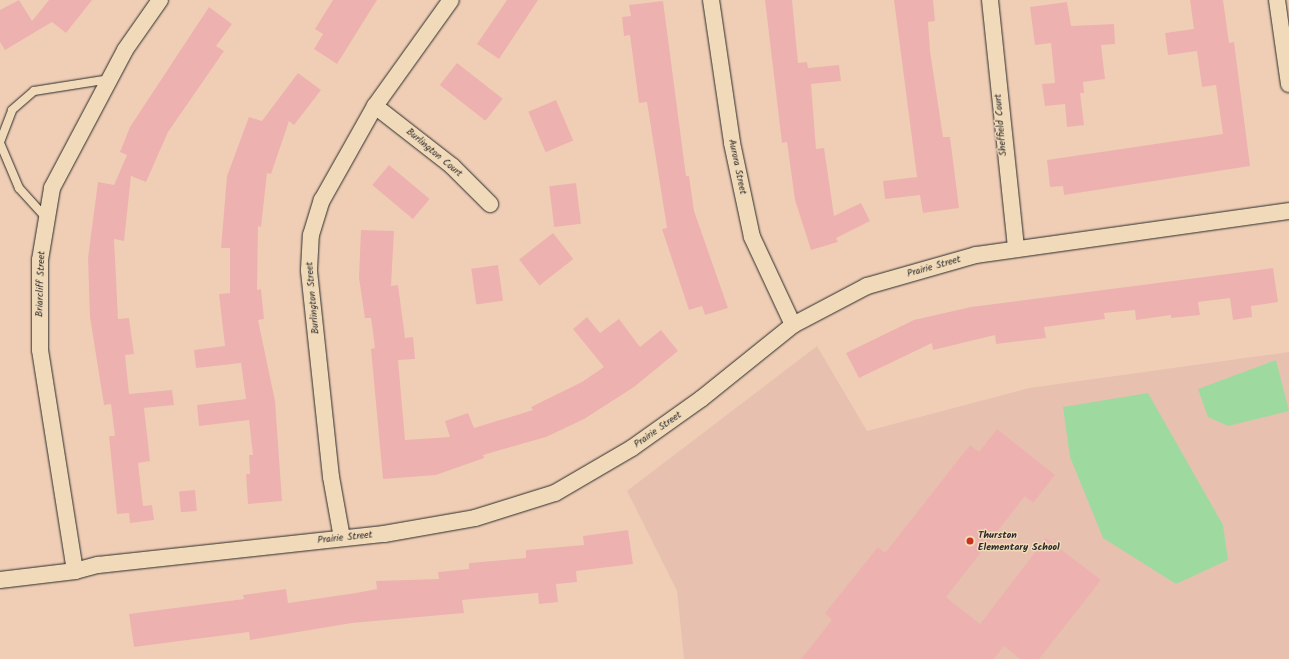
<!DOCTYPE html>
<html>
<head>
<meta charset="utf-8">
<style>
	body { margin:0 }
	#map { position:relative; width:1289px; height:659px; overflow:hidden; background:#f0ceb6; font-family:Kalam,sans-serif }
	div>[style] { position:absolute }
	.built>* { inset:0; background:#e7c0af }
	.green>* { inset:0; background:#9edaa0 }
	.building>* { inset:0; background:#edb2af; transform-origin:0 0 }
	.roads { filter:drop-shadow(0 0 1px #2b2b2b) drop-shadow(0 0 1px #2b2b2b) }
	.lane>* { height:8px; margin:-4px; padding:0 4px; transform-origin:4px; border-radius:4px; background:#f1dab9 }
	.street>* { height:16px; margin:-8px; padding:0 8px; transform-origin:8px; border-radius:8px; background:#f1dab9 }
	.dots>* { width:11px; height:11px; translate:-50% -50%; box-sizing:border-box; border:2px solid #f1dab9; border-radius:50% }
	span { translate:-50% -50%; white-space:nowrap; text-align:center; line-height:1.15; -webkit-text-stroke:3px #f1dab9; paint-order:stroke }
	.street-label { font-size:10px; color:#2b2b2b }
	.poi-label { font-size:10px; color:#2b2b2b; font-weight:700 }
	.left { translate:0 -50%; text-align:left }
</style>
</head>
<body>
<div id="map">
	<div class="built">
		<i style="clip-path:polygon(817px 346px,867px 431px,1029px 388px,1289px 352px,1289px 659px,684px 659px,677px 591px,627px 491px)"></i>
	</div>
	<div class="green">
		<i style="clip-path:polygon(1276px 360px,1289px 411px,1228px 426px,1208px 417px,1198px 389px)"></i>
		<i style="clip-path:polygon(1148px 393px,1223px 525px,1228px 560px,1176px 584px,1103px 538px,1070px 457px,1063px 407px)"></i>
	</div>
	<div class="building">
		<i style="clip-path:polygon(19px 0,32px 21px,49px 0,92px 0,66px 33px,52px 22px,5px 50px,0 42px,0 10px)"></i>
		<i style="clip-path:polygon(333px 0,377px 0,337px 64px,314px 49px,323px 34px,315px 29px)"></i>
		<i style="clip-path:polygon(507px 0,538px 0,499px 59px,477px 44px)"></i>
		<i style="clip-path:polygon(765px 0,792px 0,798px 63px,807px 62px,808px 68px,839px 65px,841px 81px,811px 84px,816px 149px,824px 148px,834px 216px,861px 203px,870px 221px,836px 238px,838px 242px,811px 250px,795px 200px,787px 142px,782px 143px)"></i>
		<i style="clip-path:polygon(894px 0,933px 0,935px 21px,928px 22px,930px 51px,943px 137px,950px 137px,959px 208px,923px 213px,920px 195px,885px 199px,883px 181px,917px 177px)"></i>
		<i style="clip-path:polygon(1190px 0,1223px 0,1229px 43px,1234px 42px,1250px 166px,1064px 195px,1063px 186px,1050px 187px,1047px 160px,1223px 134px,1216px 85px,1202px 87px,1197px 51px,1168px 55px,1165px 33px,1194px 29px)"></i>
		<i style="clip-path:polygon(663px 1px,686px 176px,689px 176px,694px 211px,728px 308px,705px 315px,702px 306px,689px 310px,662px 229px,667px 228px,647px 102px,639px 103px,630px 35px,624px 36px,622px 17px,631px 16px,629px 5px)"></i>
		<i style="clip-path:polygon(1067px 2px,1071px 26px,1114px 24px,1115px 44px,1101px 45px,1105px 79px,1083px 82px,1084px 93px,1080px 93px,1084px 125px,1067px 127px,1065px 104px,1045px 106px,1042px 84px,1055px 83px,1051px 43px,1035px 45px,1030px 7px)"></i>
		<i style="clip-path:polygon(209px 7px,232px 24px,216px 46px,224px 51px,168px 132px,146px 182px,131px 176px,124px 241px,114px 239px,118px 319px,129px 318px,134px 354px,125px 355px,129px 394px,172px 390px,174px 405px,144px 408px,150px 461px,138px 463px,143px 506px,152px 505px,154px 520px,130px 523px,129px 513px,117px 514px,109px 436px,115px 436px,111px 404px,104px 405px,90px 317px,88px 258px,98px 182px,114px 185px,127px 155px,120px 152px,130px 127px)"></i>
		<i style="left:457px;top:63px;width:58px;height:28px;rotate:38deg"></i>
		<i style="clip-path:polygon(298px 73px,321px 90px,294px 125px,289px 121px,271px 174px,267px 173px,261px 227px,258px 226px,257px 290px,261px 289px,264px 319px,258px 320px,275px 401px,282px 501px,248px 504px,246px 474px,250px 474px,249px 455px,253px 455px,249px 420px,199px 426px,197px 405px,246px 399px,241px 363px,196px 368px,194px 350px,225px 346px,219px 294px,230px 293px,230px 248px,221px 248px,227px 176px,249px 117px,262px 121px)"></i>
		<i style="left:556px;top:100px;width:44px;height:30px;rotate:67deg"></i>
		<i style="left:389px;top:165px;width:53px;height:26px;rotate:40deg"></i>
		<i style="left:576px;top:183px;width:41px;height:27px;rotate:83deg"></i>
		<i style="clip-path:polygon(361px 230px,394px 231px,391px 286px,398px 285px,405px 338px,413px 337px,415px 359px,398px 360px,405px 440px,450px 437px,445px 421px,468px 413px,474px 428px,533px 410px,531px 407px,582px 382px,604px 367px,573px 329px,587px 317px,600px 333px,619px 319px,640px 347px,661px 330px,678px 351px,634px 387px,584px 419px,546px 437px,483px 455px,484px 458px,436px 475px,383px 479px,371px 349px,375px 348px,371px 318px,365px 318px,359px 278px)"></i>
		<i style="left:553px;top:233px;width:33px;height:43px;rotate:52deg"></i>
		<i style="left:498px;top:265px;width:36px;height:27px;rotate:82deg"></i>
		<i style="clip-path:polygon(1273px 268px,1278px 302px,1251px 306px,1252px 317px,1233px 320px,1230px 298px,1198px 302px,1200px 315px,1171px 318px,1171px 315px,1136px 320px,1135px 310px,1104px 313px,1105px 319px,1044px 327px,1046px 338px,996px 344px,995px 335px,933px 350px,932px 343px,859px 378px,846px 353px,914px 320px,971px 307px)"></i>
		<i style="clip-path:polygon(997px 429px,1055px 475px,1033px 503px,1025px 496px,946px 597px,980px 624px,1046px 538px,1101px 580px,1039px 659px,1020px 659px,1004px 646px,994px 659px,801px 659px,832px 620px,825px 613px,878px 547px,885px 553px,970px 445px,979px 452px)"></i>
		<i style="left:195px;top:490px;width:21px;height:16px;rotate:85deg"></i>
		<i style="clip-path:polygon(628px 530px,633px 564px,576px 571px,577px 582px,556px 584px,558px 602px,539px 604px,538px 593px,462px 600px,464px 613px,352px 623px,250px 640px,249px 632px,134px 647px,129px 614px,244px 599px,243px 595px,286px 589px,288px 603px,356px 593px,377px 589px,376px 581px,439px 579px,438px 572px,469px 569px,469px 563px,526px 558px,526px 550px,584px 545px,583px 536px)"></i>
	</div>
	<div class="roads">
		<div class="lane">
			<i style="left:0;top:142px;width:34px;rotate:-69deg"></i>
			<i style="left:12px;top:110px;width:29px;rotate:-41deg"></i>
			<i style="left:34px;top:91px;width:77px;rotate:-9deg"></i>
			<i style="left:0;top:143px;width:49px;rotate:67.1deg"></i>
			<i style="left:19px;top:188px;width:42px;rotate:47.9deg"></i>
		</div>
		<div class="street">
			<i style="left:711px;top:0;width:145px;rotate:81.6deg"></i>
			<i style="left:732px;top:143px;width:96px;rotate:78deg"></i>
			<i style="left:752px;top:237px;width:97px;rotate:65deg"></i>
			<i style="left:990px;top:0;width:250px;rotate:84deg"></i>
			<i style="left:1277px;top:0;width:85px;rotate:81.9deg"></i>
			<i style="left:375px;top:106px;width:98px;rotate:37.9deg"></i>
			<i style="left:452px;top:166px;width:54px;rotate:45deg"></i>
			<i style="left:342px;top:538px;width:62px;rotate:-100.2deg"></i>
			<i style="left:331px;top:477px;width:208px;rotate:-96.1deg"></i>
			<i style="left:309px;top:270px;width:35px;rotate:-87deg"></i>
			<i style="left:311px;top:235px;width:37px;rotate:-73deg"></i>
			<i style="left:322px;top:200px;width:108px;rotate:-60.6deg"></i>
			<i style="left:375px;top:106px;width:130px;rotate:-54.4deg"></i>
			<i style="left:75px;top:571px;width:224px;rotate:-99deg"></i>
			<i style="left:40px;top:350px;width:90px;rotate:-90deg"></i>
			<i style="left:40px;top:260px;width:73px;rotate:-80.5deg"></i>
			<i style="left:52px;top:188px;width:156px;rotate:-62.1deg"></i>
			<i style="left:125px;top:50px;width:61px;rotate:-55deg"></i>
			<i style="left:0;top:580px;width:76px;rotate:-6.8deg"></i>
			<i style="left:75px;top:571px;width:24px;rotate:-15deg"></i>
			<i style="left:98px;top:565px;width:288px;rotate:-6.2deg"></i>
			<i style="left:384px;top:534px;width:92px;rotate:-10deg"></i>
			<i style="left:475px;top:518px;width:84px;rotate:-17.4deg"></i>
			<i style="left:555px;top:493px;width:89px;rotate:-30.3deg"></i>
			<i style="left:632px;top:448px;width:85px;rotate:-35.4deg"></i>
			<i style="left:701px;top:399px;width:118px;rotate:-38.8deg"></i>
			<i style="left:793px;top:325px;width:84px;rotate:-27.8deg"></i>
			<i style="left:867px;top:286px;width:113px;rotate:-15.9deg"></i>
			<i style="left:976px;top:255px;width:316px;rotate:-8deg"></i>
		</div>
	</div>
	<div class="dots">
		<i style="left:970px;top:541px;background:#c8321e"></i>
	</div>
	<div class="street-label">
		<span style="left:1001px;top:125px;rotate:-95deg">Sheffield Court</span>
		<span style="left:434px;top:153px;rotate:40deg">Burlington Court</span>
		<span style="left:737px;top:167px;rotate:78deg">Aurora Street</span>
		<span style="left:934px;top:267px;rotate:-16deg">Prairie Street</span>
		<span style="left:41px;top:284px;rotate:-88deg">Briarcliff Street</span>
		<span style="left:313px;top:298px;rotate:-95deg">Burlington Street</span>
		<span style="left:658px;top:430px;rotate:-35deg">Prairie Street</span>
		<span style="left:345px;top:538px;rotate:-6deg">Prairie Street</span>
	</div>
	<div class="poi-label">
		<span class="left" style="left:978px;top:541px">Thurston<br>Elementary School</span>
	</div>
</div>
</body>
</html>
